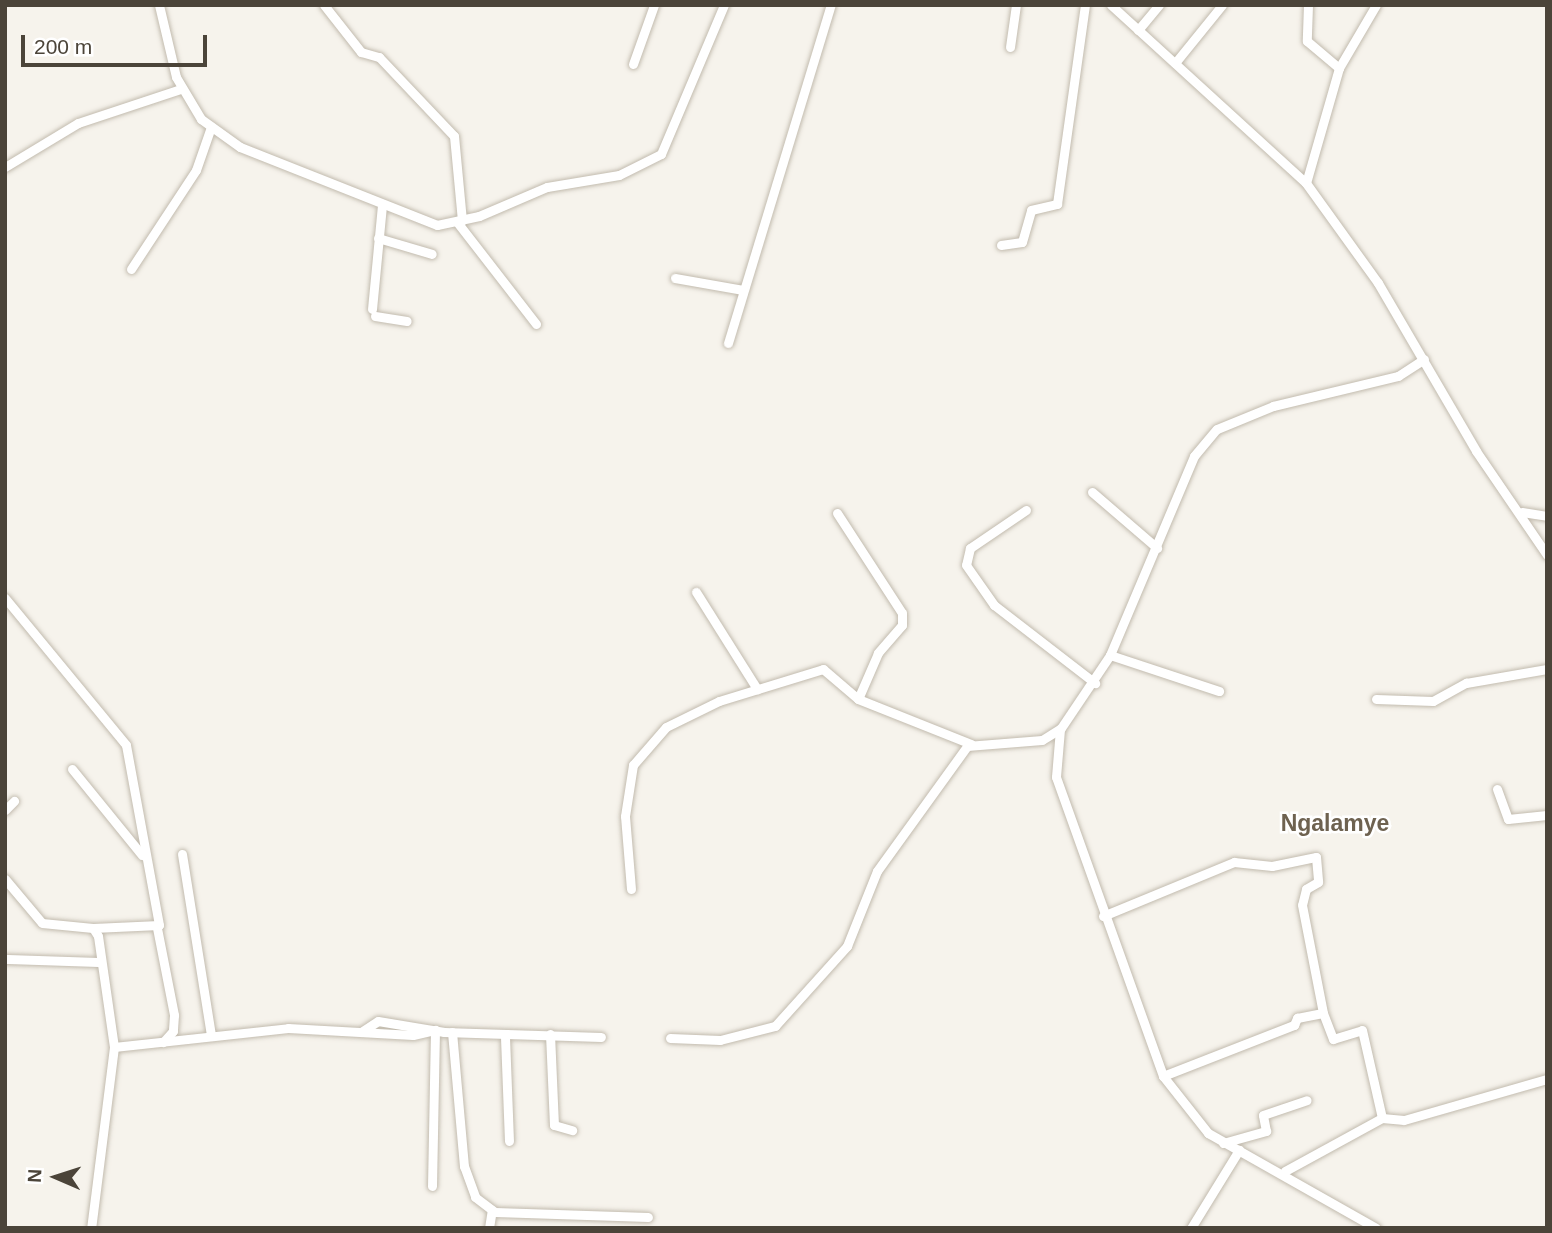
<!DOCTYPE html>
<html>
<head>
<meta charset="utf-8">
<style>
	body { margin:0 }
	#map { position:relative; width:1552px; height:1233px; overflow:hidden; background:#f6f3ec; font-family:Helvetica,sans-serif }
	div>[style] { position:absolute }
	.roads { filter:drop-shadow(0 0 2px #c2bbae) drop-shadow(0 0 2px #c2bbae) }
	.minor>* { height:9px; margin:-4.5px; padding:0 4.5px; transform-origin:4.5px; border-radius:4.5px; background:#fff }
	span { translate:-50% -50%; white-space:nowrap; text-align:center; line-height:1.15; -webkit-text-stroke:5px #fff; paint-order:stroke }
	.quarter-label { font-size:23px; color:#6e6250; font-weight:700 }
	.frame { position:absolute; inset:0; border:7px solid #4b4439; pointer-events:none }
	.north { position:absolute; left:21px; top:1142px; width:70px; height:70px; -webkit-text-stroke:5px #fff; paint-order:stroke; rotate:273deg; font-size:19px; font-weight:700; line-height:28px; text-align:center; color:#4b4439 }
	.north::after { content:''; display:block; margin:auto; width:24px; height:32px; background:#4b4439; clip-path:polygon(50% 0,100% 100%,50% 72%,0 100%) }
	.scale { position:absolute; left:21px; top:35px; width:186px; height:32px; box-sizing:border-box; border:4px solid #4b4439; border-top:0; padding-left:9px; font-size:21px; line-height:24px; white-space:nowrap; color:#4b4439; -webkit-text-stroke:5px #fff; paint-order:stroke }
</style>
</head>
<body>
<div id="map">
	<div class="roads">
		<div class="minor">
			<i style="left:159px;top:5px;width:74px;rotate:76.7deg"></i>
			<i style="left:176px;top:77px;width:49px;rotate:59.2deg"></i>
			<i style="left:201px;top:119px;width:48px;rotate:35.7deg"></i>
			<i style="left:240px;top:147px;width:212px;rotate:21.6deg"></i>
			<i style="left:437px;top:225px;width:43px;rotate:-12.1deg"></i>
			<i style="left:479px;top:216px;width:74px;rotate:-23.1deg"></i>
			<i style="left:547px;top:187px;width:73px;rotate:-9.5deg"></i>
			<i style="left:619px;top:175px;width:47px;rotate:-26.6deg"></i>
			<i style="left:661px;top:154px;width:162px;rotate:-67.1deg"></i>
			<i style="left:324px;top:5px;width:60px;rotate:51.8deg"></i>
			<i style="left:361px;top:52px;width:19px;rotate:16deg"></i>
			<i style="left:379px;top:57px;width:109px;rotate:46.5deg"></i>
			<i style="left:454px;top:136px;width:85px;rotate:84.6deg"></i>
			<i style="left:1111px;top:5px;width:264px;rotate:42.4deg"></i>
			<i style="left:1306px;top:183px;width:123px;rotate:54.2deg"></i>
			<i style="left:1378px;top:283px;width:194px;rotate:59.7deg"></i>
			<i style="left:1476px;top:451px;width:126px;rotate:55.7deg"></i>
			<i style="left:1308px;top:5px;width:36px;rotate:92deg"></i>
			<i style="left:1307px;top:41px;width:42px;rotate:40.2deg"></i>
			<i style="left:1138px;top:30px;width:33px;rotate:-50deg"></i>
			<i style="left:1010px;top:47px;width:42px;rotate:-81.9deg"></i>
			<i style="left:1175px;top:63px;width:75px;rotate:-51deg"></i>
			<i style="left:633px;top:64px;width:63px;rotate:-70.4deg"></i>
			<i style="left:5px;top:167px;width:85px;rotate:-31.1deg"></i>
			<i style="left:78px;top:123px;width:108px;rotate:-18.3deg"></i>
			<i style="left:1306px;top:183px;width:120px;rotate:-74deg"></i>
			<i style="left:1339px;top:68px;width:73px;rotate:-59.6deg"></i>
			<i style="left:457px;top:222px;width:129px;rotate:52.2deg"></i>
			<i style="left:378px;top:238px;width:56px;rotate:16.5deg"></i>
			<i style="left:1001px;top:245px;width:21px;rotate:-8deg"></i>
			<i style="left:1022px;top:242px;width:33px;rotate:-74deg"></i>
			<i style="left:1031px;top:210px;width:27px;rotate:-13deg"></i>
			<i style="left:1057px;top:204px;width:201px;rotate:-82deg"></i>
			<i style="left:131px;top:269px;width:118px;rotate:-56.7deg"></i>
			<i style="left:196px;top:170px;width:46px;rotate:-70.8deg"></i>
			<i style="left:675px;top:278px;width:69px;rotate:10deg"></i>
			<i style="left:372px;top:309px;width:103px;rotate:-84.5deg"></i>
			<i style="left:375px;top:316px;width:32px;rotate:9deg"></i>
			<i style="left:728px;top:343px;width:353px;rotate:-73.1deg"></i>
			<i style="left:1092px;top:492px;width:86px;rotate:40.7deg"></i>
			<i style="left:1026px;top:510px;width:68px;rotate:145.8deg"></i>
			<i style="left:970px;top:548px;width:17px;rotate:103deg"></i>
			<i style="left:966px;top:565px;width:49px;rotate:55deg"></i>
			<i style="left:994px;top:605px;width:128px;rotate:37.7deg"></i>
			<i style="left:1522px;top:512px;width:25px;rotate:9deg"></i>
			<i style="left:837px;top:513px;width:119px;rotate:57deg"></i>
			<i style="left:902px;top:613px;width:12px;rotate:90deg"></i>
			<i style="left:902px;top:625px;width:37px;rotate:131deg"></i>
			<i style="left:878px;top:653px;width:50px;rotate:113.5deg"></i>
			<i style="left:696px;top:592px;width:115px;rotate:57.8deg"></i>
			<i style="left:5px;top:598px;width:190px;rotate:50.5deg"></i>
			<i style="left:126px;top:745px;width:183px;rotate:79.6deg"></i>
			<i style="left:159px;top:925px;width:66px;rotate:177.4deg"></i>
			<i style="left:1110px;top:655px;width:115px;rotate:18.3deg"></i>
			<i style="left:1376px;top:699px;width:57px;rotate:2deg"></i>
			<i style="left:1433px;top:701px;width:38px;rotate:-29deg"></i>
			<i style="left:1466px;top:683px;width:82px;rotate:-9.8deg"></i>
			<i style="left:1060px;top:729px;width:48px;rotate:94.8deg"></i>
			<i style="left:1056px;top:777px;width:318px;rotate:70.3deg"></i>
			<i style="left:1163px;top:1076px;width:73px;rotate:51.7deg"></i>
			<i style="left:1208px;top:1133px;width:193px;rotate:29.5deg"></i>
			<i style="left:72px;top:769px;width:111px;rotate:50.9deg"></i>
			<i style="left:1497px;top:789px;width:32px;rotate:70deg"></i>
			<i style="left:1508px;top:819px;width:39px;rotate:-6deg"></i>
			<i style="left:5px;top:810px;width:13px;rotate:-45deg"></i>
			<i style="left:182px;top:854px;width:184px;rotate:80.9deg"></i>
			<i style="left:5px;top:879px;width:57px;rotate:49.9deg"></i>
			<i style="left:42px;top:923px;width:51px;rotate:5.6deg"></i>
			<i style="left:93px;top:928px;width:9px;rotate:58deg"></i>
			<i style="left:98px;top:936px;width:112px;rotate:81.8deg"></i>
			<i style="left:114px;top:1047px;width:182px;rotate:97.2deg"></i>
			<i style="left:631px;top:889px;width:73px;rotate:-94.7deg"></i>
			<i style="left:625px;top:816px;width:52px;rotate:-81.1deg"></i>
			<i style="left:633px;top:765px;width:50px;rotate:-49deg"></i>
			<i style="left:666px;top:727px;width:59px;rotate:-26.1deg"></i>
			<i style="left:719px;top:701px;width:109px;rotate:-17.1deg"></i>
			<i style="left:823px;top:669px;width:46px;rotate:40.6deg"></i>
			<i style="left:858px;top:699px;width:122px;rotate:21.7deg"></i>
			<i style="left:1103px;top:916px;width:142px;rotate:-22.4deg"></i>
			<i style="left:1234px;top:862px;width:38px;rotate:6deg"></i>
			<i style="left:1272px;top:866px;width:45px;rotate:-11.6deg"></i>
			<i style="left:1316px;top:857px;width:25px;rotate:85deg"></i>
			<i style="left:1318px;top:882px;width:14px;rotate:150deg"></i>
			<i style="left:1306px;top:889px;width:16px;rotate:104deg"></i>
			<i style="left:1302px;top:905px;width:110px;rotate:79deg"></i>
			<i style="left:157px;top:928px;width:89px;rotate:78.9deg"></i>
			<i style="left:174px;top:1015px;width:16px;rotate:94deg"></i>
			<i style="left:173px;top:1031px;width:15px;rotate:132deg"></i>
			<i style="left:5px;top:959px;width:96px;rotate:1.8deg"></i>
			<i style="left:361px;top:1032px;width:20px;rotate:-33deg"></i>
			<i style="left:378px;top:1021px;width:67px;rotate:9.5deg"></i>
			<i style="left:444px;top:1032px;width:157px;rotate:1.8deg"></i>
			<i style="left:452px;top:1032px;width:135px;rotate:84.9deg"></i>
			<i style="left:464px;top:1166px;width:33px;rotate:70deg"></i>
			<i style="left:475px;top:1197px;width:25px;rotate:37deg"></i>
			<i style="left:495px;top:1212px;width:153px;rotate:1.9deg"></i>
			<i style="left:550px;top:1034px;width:91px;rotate:87.5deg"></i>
			<i style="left:554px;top:1125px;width:19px;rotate:16deg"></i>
			<i style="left:505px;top:1037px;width:104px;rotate:87.8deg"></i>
			<i style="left:670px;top:1038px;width:50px;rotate:2.3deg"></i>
			<i style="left:720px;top:1040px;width:57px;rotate:-14.3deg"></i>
			<i style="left:775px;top:1026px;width:108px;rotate:-48deg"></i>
			<i style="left:847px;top:946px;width:81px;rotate:-68.2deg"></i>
			<i style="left:877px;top:871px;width:154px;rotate:-54.2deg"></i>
			<i style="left:967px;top:746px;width:75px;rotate:-4.6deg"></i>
			<i style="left:1042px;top:740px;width:22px;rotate:-32deg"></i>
			<i style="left:1061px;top:728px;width:88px;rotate:-56.1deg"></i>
			<i style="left:1110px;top:655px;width:216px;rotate:-67.1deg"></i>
			<i style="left:1194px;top:456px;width:35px;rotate:-50deg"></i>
			<i style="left:1217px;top:429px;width:61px;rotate:-22.3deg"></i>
			<i style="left:1273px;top:406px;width:129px;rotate:-13.5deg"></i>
			<i style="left:1398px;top:376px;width:31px;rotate:-33deg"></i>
			<i style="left:114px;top:1047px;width:175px;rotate:-6.2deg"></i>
			<i style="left:288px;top:1028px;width:125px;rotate:3.2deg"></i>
			<i style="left:413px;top:1035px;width:23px;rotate:-13deg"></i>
			<i style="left:435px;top:1030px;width:156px;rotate:91.1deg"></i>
			<i style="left:1163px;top:1076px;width:141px;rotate:-21.3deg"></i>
			<i style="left:1294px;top:1025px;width:8px;rotate:-67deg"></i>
			<i style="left:1297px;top:1018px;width:26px;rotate:-11deg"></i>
			<i style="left:1323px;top:1013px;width:28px;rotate:69deg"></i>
			<i style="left:1333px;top:1039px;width:30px;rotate:-17deg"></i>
			<i style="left:1362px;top:1030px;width:90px;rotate:77.2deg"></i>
			<i style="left:1223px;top:1143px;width:45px;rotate:-15.6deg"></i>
			<i style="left:1266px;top:1131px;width:16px;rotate:-101deg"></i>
			<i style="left:1263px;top:1115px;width:46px;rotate:-18.8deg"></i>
			<i style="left:1285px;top:1171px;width:111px;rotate:-28.7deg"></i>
			<i style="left:1382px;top:1118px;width:22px;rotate:5deg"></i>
			<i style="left:1404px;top:1120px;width:149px;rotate:-16deg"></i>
			<i style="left:489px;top:1228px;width:18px;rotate:-81deg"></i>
			<i style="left:1191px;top:1228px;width:92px;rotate:-58.4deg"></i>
		</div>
	</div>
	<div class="quarter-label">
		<span style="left:1335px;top:823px">Ngalamye</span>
	</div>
	<div class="frame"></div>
	<div class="north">N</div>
	<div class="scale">200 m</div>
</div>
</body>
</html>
